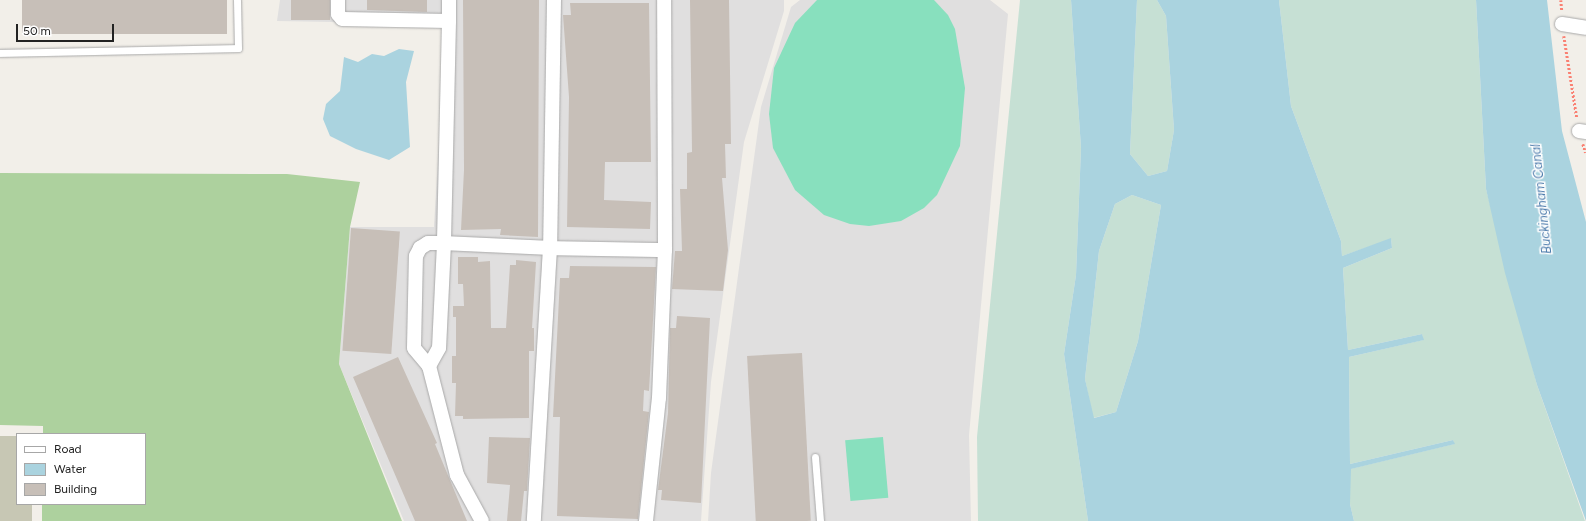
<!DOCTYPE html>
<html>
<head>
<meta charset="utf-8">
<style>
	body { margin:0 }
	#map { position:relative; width:1586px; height:521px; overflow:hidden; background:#f2efe9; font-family:Figtree,sans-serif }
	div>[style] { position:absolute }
	.residential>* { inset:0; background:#e0dfdf }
	.construction>* { inset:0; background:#c7c7b4 }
	.forest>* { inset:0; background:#add19e }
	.wetland>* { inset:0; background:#c6e0d4 }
	.pitch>* { inset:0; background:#88e0be; transform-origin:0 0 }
	.water>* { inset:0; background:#aad3df }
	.building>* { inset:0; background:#c7bfb8; transform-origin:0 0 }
	.path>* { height:2.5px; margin-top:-1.25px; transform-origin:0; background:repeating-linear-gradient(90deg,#fa8072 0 2px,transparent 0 4px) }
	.roads { filter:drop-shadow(0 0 1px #a9a9a9) drop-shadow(0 0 1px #a9a9a9) }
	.lane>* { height:7px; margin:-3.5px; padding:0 3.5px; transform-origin:3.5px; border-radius:3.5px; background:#fff }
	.street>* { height:14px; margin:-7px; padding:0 7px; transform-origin:7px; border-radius:7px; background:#fff }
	span { translate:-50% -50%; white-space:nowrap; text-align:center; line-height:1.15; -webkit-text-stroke:3px #fff; paint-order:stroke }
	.water-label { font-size:13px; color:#4a7aab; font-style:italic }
	.legend { position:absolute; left:16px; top:433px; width:130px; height:72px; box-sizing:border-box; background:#fff; border:1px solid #a7a7a7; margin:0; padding:5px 7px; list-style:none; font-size:12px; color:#222 }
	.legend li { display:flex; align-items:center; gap:8px; height:20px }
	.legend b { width:20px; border:1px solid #a7a7a7 }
	.scale { position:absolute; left:16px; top:24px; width:98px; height:18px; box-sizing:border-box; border:2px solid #222; border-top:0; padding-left:5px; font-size:12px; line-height:14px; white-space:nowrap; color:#222; -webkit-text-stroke:3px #fff; paint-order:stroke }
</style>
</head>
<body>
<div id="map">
	<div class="residential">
		<i style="clip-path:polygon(280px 0,784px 0,784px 11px,744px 142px,711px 382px,701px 521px,404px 521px,339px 364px,350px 227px,434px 227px,446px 24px,277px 21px)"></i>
		<i style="clip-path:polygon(800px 0,990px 0,1008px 14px,969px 435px,971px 521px,708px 521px,711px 473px,761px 107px,791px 7px)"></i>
	</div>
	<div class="construction">
		<i style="clip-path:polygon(0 436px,17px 436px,17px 504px,32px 504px,32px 521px,0 521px)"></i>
	</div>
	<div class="forest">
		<i style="clip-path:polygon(0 173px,287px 174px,360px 182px,350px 227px,339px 364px,402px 521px,42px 521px,42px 504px,145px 504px,145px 434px,43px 434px,43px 426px,0 425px)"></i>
	</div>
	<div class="wetland">
		<i style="clip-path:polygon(1020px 0,1071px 0,1081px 148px,1076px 275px,1064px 354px,1088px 521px,978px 521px,977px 437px)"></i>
		<i style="clip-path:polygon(1137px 0,1157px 0,1166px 16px,1174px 130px,1167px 171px,1148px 176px,1130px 154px)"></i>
		<i style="clip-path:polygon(1279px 0,1476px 0,1486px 189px,1537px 385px,1585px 521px,1354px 521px,1350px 504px,1350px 469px,1454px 444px,1453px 440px,1350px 464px,1349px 357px,1423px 340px,1422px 334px,1348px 350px,1343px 268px,1392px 248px,1391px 239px,1342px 256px,1341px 241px,1291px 106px)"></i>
		<i style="clip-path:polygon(1132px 195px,1161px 205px,1138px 341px,1116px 412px,1093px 418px,1085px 379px,1099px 251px,1115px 204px)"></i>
	</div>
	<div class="pitch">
		<i style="clip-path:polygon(817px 0,934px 0,948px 15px,955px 29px,965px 88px,960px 146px,937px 195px,924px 208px,901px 221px,869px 226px,850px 224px,824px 215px,795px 190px,773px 148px,769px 114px,774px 68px,795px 23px)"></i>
		<i style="left:883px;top:437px;width:61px;height:38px;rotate:85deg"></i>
	</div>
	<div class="water">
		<i style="clip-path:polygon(evenodd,1071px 0,1137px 0,1130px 154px,1148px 176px,1167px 171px,1174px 130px,1166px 16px,1157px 0,1279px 0,1291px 106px,1341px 241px,1342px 256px,1391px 238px,1392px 248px,1343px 268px,1348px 350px,1422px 334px,1424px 340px,1349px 357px,1350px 464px,1453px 440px,1455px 444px,1351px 469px,1350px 504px,1354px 521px,1088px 521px,1064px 354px,1076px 275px,1081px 148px,1071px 0,1132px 195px,1161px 205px,1138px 341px,1116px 412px,1094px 418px,1085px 379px,1099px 251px,1115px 204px,1132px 195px)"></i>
		<i style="clip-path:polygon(1476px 0,1547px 0,1562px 131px,1586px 222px,1586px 521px,1537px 385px,1505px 273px,1486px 189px)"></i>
		<i style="clip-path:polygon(399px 49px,414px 51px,406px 82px,410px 147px,389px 160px,356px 149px,330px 136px,323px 119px,326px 104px,340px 91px,344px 57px,358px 62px,372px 54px,384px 56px)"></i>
	</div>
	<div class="building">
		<i style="left:22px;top:0;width:205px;height:34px"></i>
		<i style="left:291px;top:0;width:39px;height:20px"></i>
		<i style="clip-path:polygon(367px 0,427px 0,427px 12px,367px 10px)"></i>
		<i style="clip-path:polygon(463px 0,539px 0,538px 237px,500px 235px,501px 229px,461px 230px,464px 170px)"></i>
		<i style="clip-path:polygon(690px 0,729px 0,731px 144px,725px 144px,726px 178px,722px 178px,728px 250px,723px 291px,672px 289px,675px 251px,682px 251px,680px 189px,687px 189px,687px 153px,692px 152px)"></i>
		<i style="clip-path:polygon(570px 3px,649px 3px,651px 162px,605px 162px,604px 200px,651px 202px,650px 229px,567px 227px,569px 97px,563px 15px,571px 15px)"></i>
		<i style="left:351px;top:228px;width:49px;height:123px;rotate:4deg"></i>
		<i style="clip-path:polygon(458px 257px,478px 257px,478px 262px,490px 261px,491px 328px,506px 328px,510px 265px,516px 265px,516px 260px,536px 262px,532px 328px,534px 328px,534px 351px,529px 351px,529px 418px,463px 419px,463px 416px,455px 416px,456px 383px,452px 383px,452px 356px,456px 356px,456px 317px,453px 317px,453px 306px,464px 306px,463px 284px,458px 284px)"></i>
		<i style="clip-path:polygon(570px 266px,656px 267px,649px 391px,644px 390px,643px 411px,649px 412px,638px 519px,557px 516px,560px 417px,553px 417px,560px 278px,569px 278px)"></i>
		<i style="clip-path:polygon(677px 316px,710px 318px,701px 503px,661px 500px,662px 490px,658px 490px,668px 413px,670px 328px,676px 328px)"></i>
		<i style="left:802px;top:353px;width:168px;height:55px;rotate:87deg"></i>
		<i style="clip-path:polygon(398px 357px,437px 443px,435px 444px,467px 521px,415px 521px,353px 377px)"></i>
		<i style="clip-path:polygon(489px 437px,530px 438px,527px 491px,524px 491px,521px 521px,507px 521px,510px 485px,487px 483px)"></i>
	</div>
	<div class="path">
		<i style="left:1561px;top:0;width:11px;rotate:85deg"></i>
		<i style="left:1564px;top:36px;width:83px;rotate:81deg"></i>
		<i style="left:1583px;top:144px;width:9px;rotate:72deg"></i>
	</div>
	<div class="roads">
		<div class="lane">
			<i style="left:0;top:53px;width:238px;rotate:-1.2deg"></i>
			<i style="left:238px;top:48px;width:48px;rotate:-91.2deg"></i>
			<i style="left:815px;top:457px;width:64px;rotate:85.5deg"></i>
		</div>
		<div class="street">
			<i style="left:338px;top:0;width:14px;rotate:90deg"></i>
			<i style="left:338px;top:14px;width:6px;rotate:51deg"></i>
			<i style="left:342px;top:19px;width:107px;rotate:1.1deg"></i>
			<i style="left:449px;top:21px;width:21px;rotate:-90deg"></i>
			<i style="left:554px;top:0;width:248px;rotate:90.9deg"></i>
			<i style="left:550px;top:248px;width:115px;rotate:1deg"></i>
			<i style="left:449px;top:21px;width:222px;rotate:91.3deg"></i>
			<i style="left:444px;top:243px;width:105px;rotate:92.7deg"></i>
			<i style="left:439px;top:348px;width:21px;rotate:119deg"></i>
			<i style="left:429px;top:366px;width:23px;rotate:-130deg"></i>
			<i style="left:414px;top:348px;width:92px;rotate:-88.8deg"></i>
			<i style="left:416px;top:256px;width:9px;rotate:-63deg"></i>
			<i style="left:420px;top:248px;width:9px;rotate:-32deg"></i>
			<i style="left:428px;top:243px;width:16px"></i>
			<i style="left:444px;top:243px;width:106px;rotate:2.7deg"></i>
			<i style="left:550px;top:248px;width:273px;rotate:93.4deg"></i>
			<i style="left:1562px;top:24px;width:24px;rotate:9deg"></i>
			<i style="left:1579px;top:131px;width:7px;rotate:8deg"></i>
			<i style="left:429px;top:366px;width:113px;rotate:75.6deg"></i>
			<i style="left:457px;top:475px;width:52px;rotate:61.5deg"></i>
			<i style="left:646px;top:521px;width:124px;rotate:-84deg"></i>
			<i style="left:659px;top:398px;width:148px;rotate:-87.7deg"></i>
			<i style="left:665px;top:250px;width:250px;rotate:-90.2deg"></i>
		</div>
	</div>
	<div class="water-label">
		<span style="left:1542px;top:199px;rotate:-96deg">Buckingham Canal</span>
	</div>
	<ul class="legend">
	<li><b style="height:5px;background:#fff"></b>Road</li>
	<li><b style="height:11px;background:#aad3df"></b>Water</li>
	<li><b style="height:11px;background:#c7bfb8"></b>Building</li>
	</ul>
	<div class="scale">50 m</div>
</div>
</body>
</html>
